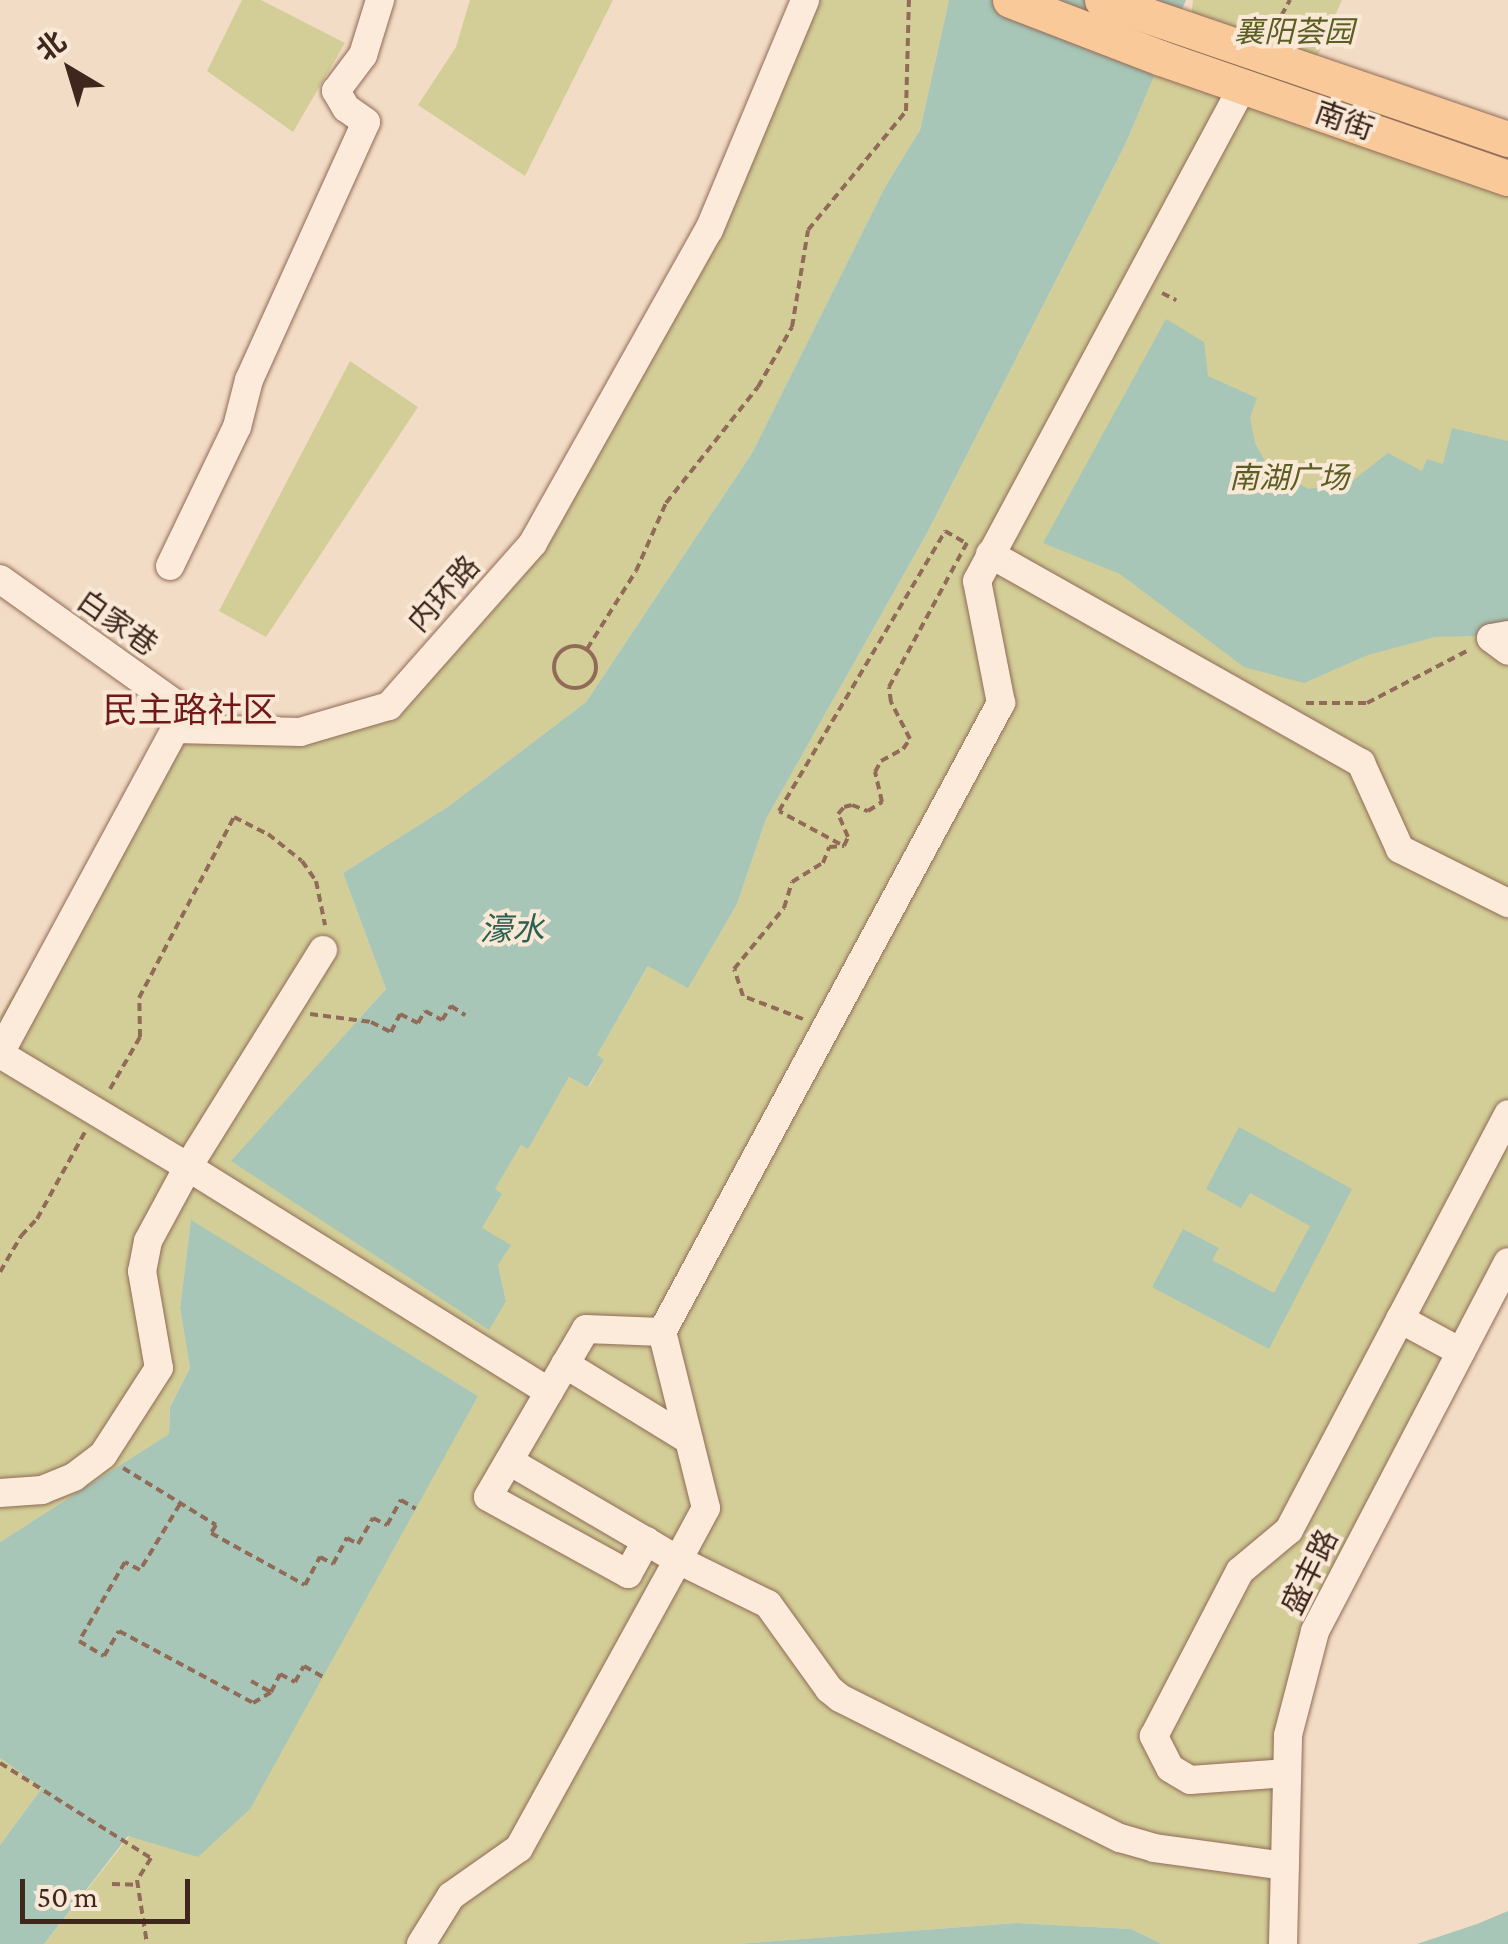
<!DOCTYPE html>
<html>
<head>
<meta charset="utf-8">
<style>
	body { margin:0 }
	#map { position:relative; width:1508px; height:1944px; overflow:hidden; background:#f3dcc5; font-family:"Crimson Pro","Noto Sans SC",serif }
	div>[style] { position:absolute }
	.green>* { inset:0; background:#d3ce97 }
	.water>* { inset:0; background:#a7c6b7 }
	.path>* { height:4px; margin-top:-2px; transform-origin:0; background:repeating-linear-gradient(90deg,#916b58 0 8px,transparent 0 13px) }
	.path>.ring { margin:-2px; padding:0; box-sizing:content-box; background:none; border:4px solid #916b58; border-radius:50% }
	.roads { filter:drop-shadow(0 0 2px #916b58) drop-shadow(0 0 2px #916b58) }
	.minor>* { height:28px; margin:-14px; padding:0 14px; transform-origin:14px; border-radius:14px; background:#fcebda }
	.major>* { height:35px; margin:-17.5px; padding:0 17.5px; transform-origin:17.5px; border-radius:17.5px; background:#f9c99a }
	span { translate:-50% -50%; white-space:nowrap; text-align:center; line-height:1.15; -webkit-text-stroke:8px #f9e8d6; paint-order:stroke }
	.park-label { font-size:30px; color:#5b5e22; font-style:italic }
	.street-label { font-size:30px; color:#3f271e }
	.water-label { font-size:32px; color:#2b6053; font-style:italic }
	.quarter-label { font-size:35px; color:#711918 }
	.north { position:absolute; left:20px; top:20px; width:100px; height:100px; -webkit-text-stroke:8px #f9e8d6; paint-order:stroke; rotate:322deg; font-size:28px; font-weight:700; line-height:40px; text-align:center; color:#3f271e }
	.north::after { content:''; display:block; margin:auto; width:35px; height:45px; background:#3f271e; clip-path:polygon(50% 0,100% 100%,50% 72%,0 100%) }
	.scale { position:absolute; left:20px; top:1879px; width:170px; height:45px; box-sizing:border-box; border:5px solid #3f271e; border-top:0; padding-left:12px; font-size:30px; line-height:35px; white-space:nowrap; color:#3f271e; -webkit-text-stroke:8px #f9e8d6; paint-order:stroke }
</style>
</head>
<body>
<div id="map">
	<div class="green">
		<i style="clip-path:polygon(242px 0,261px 0,345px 43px,293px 132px,207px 71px)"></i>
		<i style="clip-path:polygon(470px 0,613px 0,525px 176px,418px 105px,456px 47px)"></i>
		<i style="clip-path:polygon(805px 0,949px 0,920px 130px,885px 187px,752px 453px,586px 702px,449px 806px,343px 873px,386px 989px,232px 1161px,506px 1301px,498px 1265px,482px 1228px,501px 1195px,494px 1190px,521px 1145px,528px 1148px,569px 1077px,589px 1087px,604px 1060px,596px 1056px,649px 965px,688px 987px,737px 904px,766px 819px,926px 535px,1125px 145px,1161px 58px,1508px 178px,1508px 1262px,1315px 1631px,1288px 1735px,1283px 1944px,1162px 1944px,1131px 1929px,1016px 1923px,737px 1944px,44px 1944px,478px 1396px,191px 1221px,180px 1308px,190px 1368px,170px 1407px,169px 1434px,0 1542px,0 1016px,175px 729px,300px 732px,388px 706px,533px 543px,709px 230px)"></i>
		<i style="clip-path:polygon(1193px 0,1342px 0,1311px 71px,1190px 31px)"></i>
		<i style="clip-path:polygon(350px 361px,418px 407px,266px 637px,219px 611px)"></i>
		<i style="clip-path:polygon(0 1758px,42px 1788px,0 1845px)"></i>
	</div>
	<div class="water">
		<i style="clip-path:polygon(949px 0,1186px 0,1125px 145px,926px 535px,766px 819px,737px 904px,688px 988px,648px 966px,597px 1055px,604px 1060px,588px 1087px,569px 1077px,528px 1149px,521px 1145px,495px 1189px,502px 1194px,482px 1228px,511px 1245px,498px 1265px,506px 1301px,489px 1330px,231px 1161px,386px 989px,343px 873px,449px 806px,586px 702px,752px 453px,885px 187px,920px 130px)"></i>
		<i style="clip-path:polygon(1166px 319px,1204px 342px,1208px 376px,1257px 398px,1250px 418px,1255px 443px,1266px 463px,1308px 489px,1351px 482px,1388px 453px,1422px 471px,1427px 459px,1443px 464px,1452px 428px,1508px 441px,1508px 635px,1435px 637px,1368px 655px,1304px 683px,1244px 667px,1120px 574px,1043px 543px)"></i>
		<i style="clip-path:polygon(1239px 1127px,1352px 1189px,1269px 1349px,1152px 1287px,1183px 1229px,1219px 1248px,1212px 1260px,1274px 1293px,1310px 1226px,1250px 1193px,1241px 1208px,1206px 1189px)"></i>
		<i style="clip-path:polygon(191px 1220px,478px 1396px,250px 1809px,198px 1857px,128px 1836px,44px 1944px,0 1944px,0 1845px,42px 1788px,0 1758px,0 1542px,169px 1434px,170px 1407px,190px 1368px,180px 1308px)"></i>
		<i style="clip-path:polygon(1508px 1911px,1508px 1944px,1417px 1944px,1477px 1924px)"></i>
		<i style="clip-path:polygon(1016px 1923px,1131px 1929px,1162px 1944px,737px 1944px)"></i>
	</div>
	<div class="path">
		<i style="left:1275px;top:27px;width:31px;rotate:-61deg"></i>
		<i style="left:1162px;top:293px;width:16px;rotate:27deg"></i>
		<i class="ring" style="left:554px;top:646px;width:38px;height:38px"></i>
		<i style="left:587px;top:649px;width:92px;rotate:-57.9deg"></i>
		<i style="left:636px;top:571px;width:74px;rotate:-66.2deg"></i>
		<i style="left:666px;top:503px;width:148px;rotate:-51.6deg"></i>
		<i style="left:758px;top:387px;width:69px;rotate:-60.5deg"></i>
		<i style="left:792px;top:327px;width:98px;rotate:-80.6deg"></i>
		<i style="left:808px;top:230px;width:154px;rotate:-50.5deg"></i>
		<i style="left:906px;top:111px;width:111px;rotate:-88.5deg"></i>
		<i style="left:1306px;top:703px;width:61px"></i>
		<i style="left:1367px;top:703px;width:115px;rotate:-27.5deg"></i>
		<i style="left:840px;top:844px;width:69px;rotate:-151.6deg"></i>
		<i style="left:779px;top:811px;width:326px;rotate:-59.3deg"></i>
		<i style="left:945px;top:531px;width:24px;rotate:30deg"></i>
		<i style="left:310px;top:1014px;width:62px;rotate:7.5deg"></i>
		<i style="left:371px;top:1022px;width:22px;rotate:27deg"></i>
		<i style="left:391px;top:1032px;width:20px;rotate:-63deg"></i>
		<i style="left:400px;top:1014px;width:20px;rotate:27deg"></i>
		<i style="left:418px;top:1023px;width:14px;rotate:-60deg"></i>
		<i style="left:425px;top:1011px;width:19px;rotate:28deg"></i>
		<i style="left:442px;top:1020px;width:17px;rotate:-57deg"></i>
		<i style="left:451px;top:1006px;width:17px;rotate:33deg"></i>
		<i style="left:803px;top:1019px;width:64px;rotate:-159deg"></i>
		<i style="left:743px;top:996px;width:28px;rotate:-108deg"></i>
		<i style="left:734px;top:969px;width:79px;rotate:-50.7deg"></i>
		<i style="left:784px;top:908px;width:27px;rotate:-73deg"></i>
		<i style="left:792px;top:882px;width:36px;rotate:-32deg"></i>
		<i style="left:823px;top:863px;width:17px;rotate:-69deg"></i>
		<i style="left:829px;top:847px;width:15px;rotate:-4deg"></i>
		<i style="left:844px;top:846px;width:10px;rotate:-66deg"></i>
		<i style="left:848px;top:837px;width:25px;rotate:-113deg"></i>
		<i style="left:838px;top:814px;width:9px;rotate:-49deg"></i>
		<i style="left:844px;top:807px;width:8px;rotate:-14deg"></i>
		<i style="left:852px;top:805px;width:17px;rotate:21deg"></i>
		<i style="left:868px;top:811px;width:17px;rotate:-33deg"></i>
		<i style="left:882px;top:802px;width:31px;rotate:-103deg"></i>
		<i style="left:875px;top:772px;width:13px;rotate:-61deg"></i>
		<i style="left:881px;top:761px;width:25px;rotate:-29deg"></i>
		<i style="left:903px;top:749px;width:12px;rotate:-55deg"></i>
		<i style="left:910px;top:739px;width:42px;rotate:-117.2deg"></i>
		<i style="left:891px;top:702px;width:15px;rotate:-98deg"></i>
		<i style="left:889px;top:687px;width:164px;rotate:-61.6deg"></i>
		<i style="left:110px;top:1089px;width:60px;rotate:-60deg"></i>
		<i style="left:140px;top:1037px;width:39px;rotate:-91deg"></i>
		<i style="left:139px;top:998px;width:204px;rotate:-62.3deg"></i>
		<i style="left:234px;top:817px;width:38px;rotate:27deg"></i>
		<i style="left:268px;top:834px;width:43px;rotate:38.5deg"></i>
		<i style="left:302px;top:861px;width:24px;rotate:55deg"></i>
		<i style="left:316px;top:881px;width:45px;rotate:78.4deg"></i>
		<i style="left:0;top:1272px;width:42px;rotate:-59.7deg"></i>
		<i style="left:21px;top:1236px;width:23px;rotate:-47deg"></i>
		<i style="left:37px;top:1219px;width:99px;rotate:-61.1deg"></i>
		<i style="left:123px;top:1468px;width:109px;rotate:31.5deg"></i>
		<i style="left:216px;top:1525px;width:9px;rotate:122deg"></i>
		<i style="left:211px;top:1533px;width:107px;rotate:29deg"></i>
		<i style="left:305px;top:1585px;width:32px;rotate:-62deg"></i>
		<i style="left:320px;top:1557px;width:15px;rotate:28deg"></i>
		<i style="left:333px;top:1564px;width:30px;rotate:-62deg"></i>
		<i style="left:347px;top:1538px;width:13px;rotate:29deg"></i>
		<i style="left:358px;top:1544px;width:30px;rotate:-60deg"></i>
		<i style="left:373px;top:1518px;width:16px;rotate:27deg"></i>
		<i style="left:387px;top:1525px;width:29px;rotate:-61deg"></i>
		<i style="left:401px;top:1500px;width:17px;rotate:31deg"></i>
		<i style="left:180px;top:1504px;width:77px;rotate:121.2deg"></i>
		<i style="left:140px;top:1570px;width:17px;rotate:-152deg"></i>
		<i style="left:125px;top:1562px;width:91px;rotate:120.2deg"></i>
		<i style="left:79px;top:1641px;width:29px;rotate:31deg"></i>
		<i style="left:104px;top:1656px;width:29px;rotate:-59deg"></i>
		<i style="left:119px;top:1631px;width:152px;rotate:28.2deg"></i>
		<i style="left:253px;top:1703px;width:21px;rotate:-31deg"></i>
		<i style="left:271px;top:1692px;width:20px;rotate:-63deg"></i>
		<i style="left:280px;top:1674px;width:17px;rotate:28deg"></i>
		<i style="left:295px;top:1682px;width:18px;rotate:-61deg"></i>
		<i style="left:304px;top:1666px;width:22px;rotate:30deg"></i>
		<i style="left:251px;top:1681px;width:23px;rotate:29deg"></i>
		<i style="left:0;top:1763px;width:178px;rotate:32.2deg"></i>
		<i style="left:151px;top:1858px;width:26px;rotate:122deg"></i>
		<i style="left:137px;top:1880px;width:65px;rotate:81.1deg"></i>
		<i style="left:112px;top:1884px;width:25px;rotate:2deg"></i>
	</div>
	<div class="roads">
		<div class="minor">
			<i style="left:990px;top:554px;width:426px;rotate:29.4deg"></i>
			<i style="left:1361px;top:763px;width:94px;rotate:65.6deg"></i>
			<i style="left:1400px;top:849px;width:121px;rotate:26.6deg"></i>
			<i style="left:170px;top:566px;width:154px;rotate:-64.3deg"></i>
			<i style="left:237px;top:427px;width:49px;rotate:-75.7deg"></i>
			<i style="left:249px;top:380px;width:283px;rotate:-65.6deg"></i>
			<i style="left:366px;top:122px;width:24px;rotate:-145deg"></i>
			<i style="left:346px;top:108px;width:20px;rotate:-120deg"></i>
			<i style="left:336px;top:91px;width:45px;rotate:-53.1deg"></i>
			<i style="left:363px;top:55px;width:58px;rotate:-72.8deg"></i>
			<i style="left:0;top:579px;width:214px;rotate:35.5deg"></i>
			<i style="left:174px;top:703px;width:26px;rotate:88deg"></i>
			<i style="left:1508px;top:635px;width:17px;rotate:170deg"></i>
			<i style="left:1491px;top:638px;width:21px;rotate:37deg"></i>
			<i style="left:323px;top:950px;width:256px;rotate:121.9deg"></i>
			<i style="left:188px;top:1167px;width:425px;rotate:31.9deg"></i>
			<i style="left:549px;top:1392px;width:73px;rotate:-59.6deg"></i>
			<i style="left:586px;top:1329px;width:76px;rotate:2.3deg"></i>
			<i style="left:0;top:1053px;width:368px;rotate:-61.6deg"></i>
			<i style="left:175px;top:729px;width:125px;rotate:1.4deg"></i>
			<i style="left:300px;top:732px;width:93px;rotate:-16.3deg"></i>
			<i style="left:389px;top:706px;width:217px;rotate:-48.5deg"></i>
			<i style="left:533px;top:543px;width:359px;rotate:-60.7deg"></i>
			<i style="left:709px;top:230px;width:249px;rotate:-67.3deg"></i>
			<i style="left:0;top:1054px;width:219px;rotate:31deg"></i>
			<i style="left:188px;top:1167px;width:84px;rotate:118.4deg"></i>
			<i style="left:148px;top:1241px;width:31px;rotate:101deg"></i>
			<i style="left:142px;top:1271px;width:98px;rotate:80.1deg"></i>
			<i style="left:159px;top:1368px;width:103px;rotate:122.8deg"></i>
			<i style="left:103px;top:1455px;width:36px;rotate:143deg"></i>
			<i style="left:74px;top:1477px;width:35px;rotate:158deg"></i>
			<i style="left:42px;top:1490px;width:42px;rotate:175.9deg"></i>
			<i style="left:1400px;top:1319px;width:69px;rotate:28.4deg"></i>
			<i style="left:565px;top:1364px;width:145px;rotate:31.5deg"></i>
			<i style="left:549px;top:1392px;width:121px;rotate:120.2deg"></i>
			<i style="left:488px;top:1497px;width:160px;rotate:28.8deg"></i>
			<i style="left:628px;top:1574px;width:38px;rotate:-61deg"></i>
			<i style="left:646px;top:1541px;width:37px;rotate:31deg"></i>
			<i style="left:678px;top:1560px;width:59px;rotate:-61.7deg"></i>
			<i style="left:706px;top:1508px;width:181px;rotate:-104deg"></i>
			<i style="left:662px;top:1332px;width:715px;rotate:-61.68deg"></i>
			<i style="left:1001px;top:703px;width:124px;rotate:-101.1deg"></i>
			<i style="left:977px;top:581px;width:562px;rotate:-61.75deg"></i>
			<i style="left:509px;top:1461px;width:159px;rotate:30.3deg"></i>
			<i style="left:1287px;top:1773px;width:97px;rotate:175.9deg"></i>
			<i style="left:1190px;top:1780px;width:23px;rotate:-149deg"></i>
			<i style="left:1170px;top:1768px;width:36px;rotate:-117deg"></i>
			<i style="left:1154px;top:1736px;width:186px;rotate:-62.5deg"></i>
			<i style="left:1240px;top:1571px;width:64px;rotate:-39.9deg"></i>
			<i style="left:1289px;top:1530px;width:470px;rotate:-62.2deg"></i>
			<i style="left:421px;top:1944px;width:57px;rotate:-58deg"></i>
			<i style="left:451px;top:1896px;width:83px;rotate:-35.2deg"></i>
			<i style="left:519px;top:1848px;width:329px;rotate:-61.1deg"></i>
			<i style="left:678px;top:1560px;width:100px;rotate:26.1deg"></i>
			<i style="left:768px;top:1604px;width:105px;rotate:54.3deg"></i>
			<i style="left:829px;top:1689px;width:14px;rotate:39deg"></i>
			<i style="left:840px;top:1698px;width:313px;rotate:26.6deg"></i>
			<i style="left:1120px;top:1838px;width:35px;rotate:16deg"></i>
			<i style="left:1154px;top:1848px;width:132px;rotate:7.8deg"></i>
			<i style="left:1283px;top:1944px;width:209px;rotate:-88.6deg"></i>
			<i style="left:1288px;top:1735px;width:107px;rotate:-75.4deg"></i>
			<i style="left:1315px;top:1631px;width:416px;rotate:-62.4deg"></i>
		</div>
		<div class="major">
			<i style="left:1010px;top:0;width:162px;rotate:21deg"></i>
			<i style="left:1161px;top:58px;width:367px;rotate:19.1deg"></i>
			<i style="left:1102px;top:0;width:429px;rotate:18.9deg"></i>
		</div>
	</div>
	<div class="park-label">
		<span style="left:1294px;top:32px">襄阳荟园</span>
		<span style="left:1289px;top:478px">南湖广场</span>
	</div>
	<div class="street-label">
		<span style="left:1344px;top:121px;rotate:19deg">南街</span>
		<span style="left:444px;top:594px;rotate:-48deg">内环路</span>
		<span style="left:117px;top:623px;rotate:35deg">白家巷</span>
		<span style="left:1310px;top:1572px;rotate:-64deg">盛丰路</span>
	</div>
	<div class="water-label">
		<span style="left:512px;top:929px">濠水</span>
	</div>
	<div class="quarter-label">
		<span style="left:190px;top:711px">民主路社区</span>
	</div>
	<div class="north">北</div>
	<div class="scale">50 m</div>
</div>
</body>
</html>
